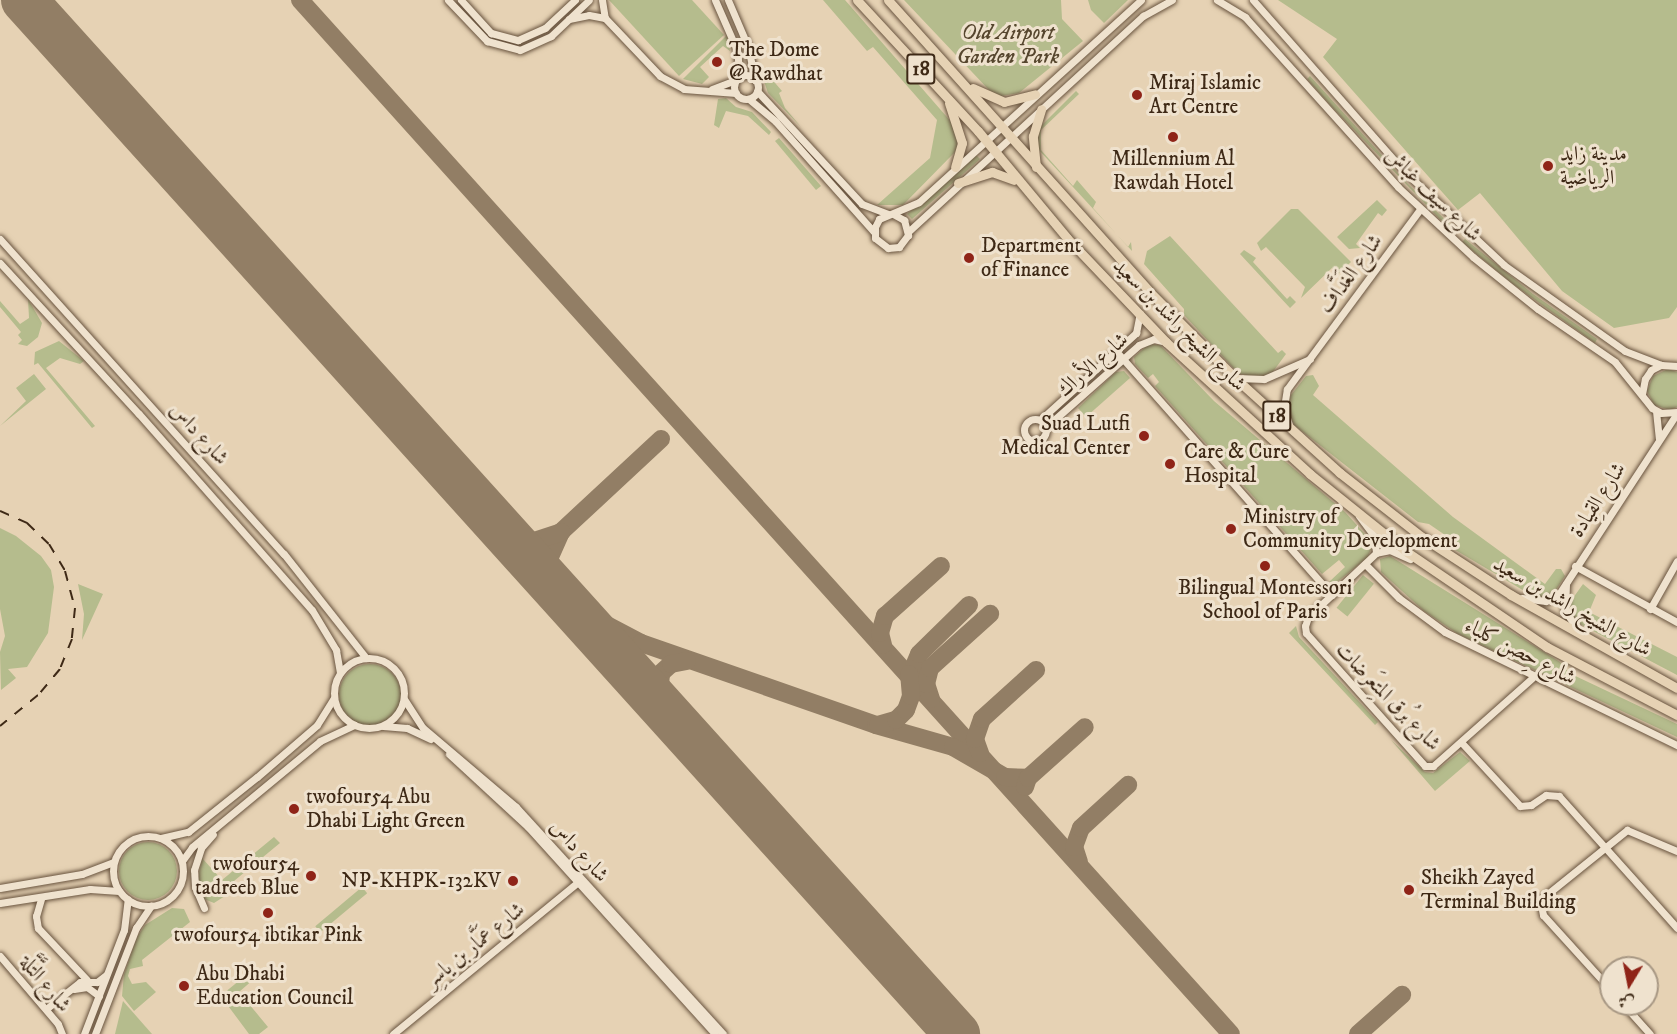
<!DOCTYPE html>
<html>
<head>
<meta charset="utf-8">
<style>
	body { margin:0 }
	#map { position:relative; width:1677px; height:1034px; overflow:hidden; background:#e6d2b4; font-family:"IM FELL DW Pica",Amiri,serif }
	div>[style] { position:absolute }
	.green>* { inset:0; background:#b5bc8d; transform-origin:0 0 }
	.round { border-radius:50% }
	.taxiway>* { height:18px; margin:-9px; padding:0 9px; transform-origin:9px; border-radius:9px; background:#927e65 }
	.runway>* { height:46px; margin:-23px; padding:0 23px; transform-origin:23px; border-radius:23px; background:#927e65 }
	.roads { filter:drop-shadow(0 0 2px #68533e) drop-shadow(0 0 2px #68533e) }
	.minor>* { height:7px; margin:-3.5px; padding:0 3.5px; transform-origin:3.5px; border-radius:3.5px; background:#efe2ce }
	.minor>.ring { margin:-3.5px; padding:0; box-sizing:content-box; background:none; border:7px solid #efe2ce; border-radius:50% }
	.major>* { height:9px; margin:-4.5px; padding:0 4.5px; transform-origin:4.5px; border-radius:4.5px; background:#e6d2b4 }
	.rail>* { height:2px; margin-top:-1px; transform-origin:0; background:repeating-linear-gradient(90deg,#3e2916 0 10px,transparent 0 20px) }
	.dots>* { width:16px; height:16px; translate:-50% -50%; box-sizing:border-box; border:3px solid #efe2ce; border-radius:50% }
	span { translate:-50% -50%; white-space:nowrap; text-align:center; line-height:1.15; -webkit-text-stroke:6px #efe2ce; paint-order:stroke }
	.shield-label span { padding:2px 4px; background:#efe2ce; border:2px solid; border-radius:4px; -webkit-text-stroke-width:0 }
	.shield-label { font-size:20px; color:#3e2916; font-weight:700 }
	.park-label { font-size:21px; color:#56462e; font-style:italic }
	.poi-label { font-size:21px; color:#3e2916 }
	.left { translate:0 -50%; text-align:left }
	.right { translate:-100% -50%; text-align:right }
	.street-label { font-size:21px; color:#3e2916 }
	.north { position:absolute; left:1599px; top:956px; width:60px; height:60px; box-sizing:border-box; background:#efe2ce; border:2px solid #a89884; border-radius:50%; rotate:190deg; font-size:16px; font-weight:700; line-height:24px; text-align:center; color:#3e2916 }
	.north::after { content:''; display:block; margin:auto; width:21px; height:27px; background:#8f2418; clip-path:polygon(50% 0,100% 100%,50% 72%,0 100%) }
</style>
</head>
<body>
<div id="map">
	<div class="green">
		<i style="clip-path:polygon(609px 0,692px 0,724px 35px,679px 76px)"></i>
		<i style="clip-path:polygon(823px 0,845px 0,953px 124px,958px 145px,955px 152px,903px 205px,877px 205px,930px 158px,937px 120px,873px 47px,867px 51px)"></i>
		<i style="clip-path:polygon(904px 0,1061px 0,1062px 19px,1083px 41px,1019px 93px,1001px 96px,989px 90px)"></i>
		<i style="clip-path:polygon(1088px 0,1128px 0,1104px 23px,1091px 10px)"></i>
		<i style="clip-path:polygon(1278px 0,1677px 0,1677px 307px,1669px 318px,1614px 328px,1562px 291px,1480px 193px,1458px 210px,1323px 57px,1337px 39px)"></i>
		<i style="clip-path:polygon(727px 35px,730px 51px,723px 46px,700px 67px,709px 77px,702px 84px,683px 79px)"></i>
		<i style="clip-path:polygon(758px 63px,782px 91px,779px 93px,785px 108px,801px 127px,768px 93px)"></i>
		<i style="clip-path:polygon(1310px 76px,1407px 183px,1457px 231px,1454px 234px,1332px 107px,1307px 79px)"></i>
		<i style="clip-path:polygon(1076px 91px,1079px 94px,1041px 130px,1041px 150px,1073px 186px,1077px 180px,1096px 202px,1093px 208px,1128px 247px,1131px 242px,1132px 251px,1037px 148px,1039px 128px)"></i>
		<i style="clip-path:polygon(726px 98px,736px 107px,752px 112px,771px 132px,769px 135px,748px 116px,726px 111px,719px 128px,714px 125px,718px 99px)"></i>
		<i style="clip-path:polygon(779px 138px,821px 186px,816px 190px,775px 141px)"></i>
		<i style="clip-path:polygon(976px 155px,980px 159px,912px 219px,907px 214px)"></i>
		<i style="clip-path:polygon(1377px 200px,1387px 210px,1382px 216px,1378px 213px,1356px 244px,1360px 248px,1349px 249px,1337px 237px)"></i>
		<i style="clip-path:polygon(1291px 209px,1298px 209px,1351px 262px,1338px 274px,1332px 268px,1301px 298px,1305px 287px,1266px 247px,1261px 251px,1257px 243px)"></i>
		<i style="clip-path:polygon(1170px 236px,1278px 353px,1282px 350px,1286px 354px,1272px 373px,1257px 378px,1238px 373px,1184px 315px,1184px 309px,1144px 264px,1147px 251px)"></i>
		<i style="clip-path:polygon(1465px 239px,1533px 294px,1597px 339px,1595px 343px,1513px 284px,1462px 242px)"></i>
		<i style="clip-path:polygon(1244px 250px,1256px 258px,1253px 262px,1287px 299px,1290px 296px,1296px 302px,1290px 308px,1240px 254px)"></i>
		<i style="clip-path:polygon(28px 299px,42px 323px,38px 337px,27px 346px,18px 344px,22px 340px,18px 335px,21px 332px,0 307px,0 301px,20px 324px,29px 318px)"></i>
		<i style="clip-path:polygon(59px 341px,84px 361px,80px 364px,60px 358px,46px 368px,95px 426px,92px 428px,38px 363px,34px 365px,35px 352px)"></i>
		<i style="clip-path:polygon(1149px 344px,1160px 345px,1214px 401px,1345px 512px,1373px 543px,1368px 557px,1336px 583px,1329px 582px,1345px 567px,1339px 560px,1322px 574px,1155px 386px,1159px 382px,1153px 374px,1148px 378px,1135px 364px,1134px 357px)"></i>
		<i style="clip-path:polygon(1668px 369px,1677px 372px,1677px 407px,1670px 410px,1654px 405px,1647px 391px,1653px 376px)"></i>
		<i style="clip-path:polygon(1124px 371px,1130px 378px,1086px 417px,1078px 408px,1116px 372px)"></i>
		<i style="clip-path:polygon(34px 374px,46px 389px,0 426px,26px 401px,16px 388px)"></i>
		<i style="clip-path:polygon(1313px 375px,1319px 386px,1313px 395px,1453px 517px,1545px 584px,1556px 569px,1561px 569px,1565px 576px,1554px 593px,1538px 599px,1452px 548px,1445px 535px,1429px 524px,1418px 522px,1294px 425px,1287px 407px,1291px 395px,1306px 376px)"></i>
		<i style="clip-path:polygon(0 528px,16px 536px,41px 556px,51px 570px,54px 587px,48px 633px,27px 667px,8px 669px,16px 678px,1px 690px,0 652px,5px 636px,0 609px)"></i>
		<i style="clip-path:polygon(1390px 556px,1560px 662px,1569px 673px,1677px 724px,1677px 737px,1458px 634px,1424px 611px,1381px 572px,1380px 559px)"></i>
		<i style="left:1363px;top:575px;width:14px;height:42px;rotate:39deg"></i>
		<i style="clip-path:polygon(78px 584px,103px 594px,82px 640px,84px 614px)"></i>
		<i style="clip-path:polygon(1583px 584px,1596px 595px,1589px 612px,1677px 657px,1677px 675px,1576px 622px,1568px 605px)"></i>
		<i style="clip-path:polygon(1296px 626px,1299px 637px,1378px 722px,1375px 725px,1289px 633px)"></i>
		<i class="round" style="left:339px;top:664px;width:62px;height:62px"></i>
		<i style="clip-path:polygon(1391px 740px,1425px 772px,1433px 773px,1460px 752px,1470px 761px,1435px 791px)"></i>
		<i style="clip-path:polygon(274px 837px,280px 843px,222px 891px,225px 896px,214px 903px,204px 899px,198px 879px,202px 858px,222px 880px)"></i>
		<i class="round" style="left:119px;top:842px;width:58px;height:58px"></i>
		<i style="left:362px;top:887px;width:8px;height:61px;rotate:50deg"></i>
		<i style="clip-path:polygon(172px 908px,184px 909px,190px 922px,142px 960px,143px 966px,130px 969px,128px 976px,132px 984px,146px 982px,156px 992px,134px 1011px,122px 996px,124px 974px,137px 937px,145px 925px)"></i>
		<i style="clip-path:polygon(256px 967px,261px 973px,239px 992px,268px 1027px,259px 1034px,249px 1034px,223px 999px,224px 993px)"></i>
		<i style="clip-path:polygon(123px 1001px,152px 1034px,115px 1034px)"></i>
	</div>
	<div class="taxiway">
		<i style="left:300px;top:0;width:1391px;rotate:48deg"></i>
		<i style="left:661px;top:439px;width:137px;rotate:137.1deg"></i>
		<i style="left:561px;top:532px;width:35px;rotate:114deg"></i>
		<i style="left:547px;top:564px;width:29px;rotate:70deg"></i>
		<i style="left:557px;top:591px;width:56px;rotate:34.8deg"></i>
		<i style="left:603px;top:623px;width:43px;rotate:27.8deg"></i>
		<i style="left:641px;top:643px;width:249px;rotate:19.2deg"></i>
		<i style="left:876px;top:725px;width:80px;rotate:15.9deg"></i>
		<i style="left:953px;top:747px;width:60px;rotate:30deg"></i>
		<i style="left:1005px;top:777px;width:23px;rotate:2deg"></i>
		<i style="left:499px;top:527px;width:35px;rotate:25deg"></i>
		<i style="left:531px;top:542px;width:32px;rotate:-18deg"></i>
		<i style="left:883px;top:645px;width:12px;rotate:-104deg"></i>
		<i style="left:880px;top:633px;width:18px;rotate:-74deg"></i>
		<i style="left:885px;top:616px;width:75px;rotate:-41.8deg"></i>
		<i style="left:917px;top:684px;width:18px;rotate:-99deg"></i>
		<i style="left:914px;top:666px;width:13px;rotate:-67deg"></i>
		<i style="left:919px;top:654px;width:70px;rotate:-44.4deg"></i>
		<i style="left:931px;top:699px;width:16px;rotate:-108deg"></i>
		<i style="left:926px;top:684px;width:16px;rotate:-76deg"></i>
		<i style="left:930px;top:668px;width:81px;rotate:-42deg"></i>
		<i style="left:658px;top:703px;width:30px;rotate:-84deg"></i>
		<i style="left:661px;top:673px;width:13px;rotate:-42deg"></i>
		<i style="left:671px;top:664px;width:16px;rotate:-11deg"></i>
		<i style="left:878px;top:725px;width:19px;rotate:-16deg"></i>
		<i style="left:896px;top:720px;width:14px;rotate:-45deg"></i>
		<i style="left:906px;top:710px;width:15px;rotate:-70deg"></i>
		<i style="left:911px;top:696px;width:22px;rotate:-95deg"></i>
		<i style="left:980px;top:753px;width:15px;rotate:-110deg"></i>
		<i style="left:975px;top:739px;width:21px;rotate:-71deg"></i>
		<i style="left:982px;top:719px;width:73px;rotate:-42.2deg"></i>
		<i style="left:1025px;top:787px;width:9px;rotate:-72deg"></i>
		<i style="left:1028px;top:778px;width:76px;rotate:-41.8deg"></i>
		<i style="left:1079px;top:862px;width:16px;rotate:-108deg"></i>
		<i style="left:1074px;top:847px;width:20px;rotate:-70deg"></i>
		<i style="left:1081px;top:828px;width:64px;rotate:-42.5deg"></i>
		<i style="left:937px;top:1012px;width:33px;rotate:41deg"></i>
		<i style="left:1358px;top:1034px;width:59px;rotate:-41.6deg"></i>
	</div>
	<div class="runway">
		<i style="left:24px;top:0;width:1393px;rotate:47.94deg"></i>
	</div>
	<div class="roads">
		<div class="minor">
			<i style="left:448px;top:0;width:57px;rotate:46.4deg"></i>
			<i style="left:487px;top:41px;width:34px;rotate:15deg"></i>
			<i style="left:520px;top:50px;width:34px;rotate:-24deg"></i>
			<i style="left:551px;top:36px;width:52px;rotate:-43.5deg"></i>
			<i style="left:461px;top:0;width:45px;rotate:47.7deg"></i>
			<i style="left:491px;top:33px;width:28px;rotate:15deg"></i>
			<i style="left:518px;top:40px;width:30px;rotate:-24deg"></i>
			<i style="left:545px;top:28px;width:41px;rotate:-43deg"></i>
			<i style="left:602px;top:0;width:18px;rotate:81deg"></i>
			<i style="left:605px;top:18px;width:80px;rotate:46.5deg"></i>
			<i style="left:660px;top:76px;width:27px;rotate:28deg"></i>
			<i style="left:684px;top:89px;width:52px;rotate:4.4deg"></i>
			<i style="left:715px;top:0;width:55px;rotate:66.3deg"></i>
			<i style="left:737px;top:50px;width:27px;rotate:84deg"></i>
			<i style="left:728px;top:0;width:51px;rotate:66.9deg"></i>
			<i style="left:748px;top:47px;width:34px;rotate:78deg"></i>
			<i style="left:1217px;top:0;width:33px;rotate:31deg"></i>
			<i style="left:1245px;top:17px;width:229px;rotate:48deg"></i>
			<i style="left:1398px;top:187px;width:103px;rotate:43deg"></i>
			<i style="left:1473px;top:257px;width:83px;rotate:38.7deg"></i>
			<i style="left:1538px;top:309px;width:93px;rotate:34.5deg"></i>
			<i style="left:1615px;top:362px;width:59px;rotate:51.2deg"></i>
			<i style="left:1652px;top:408px;width:10px;rotate:29deg"></i>
			<i style="left:1661px;top:413px;width:16px;rotate:-4deg"></i>
			<i style="left:1253px;top:0;width:228px;rotate:48.6deg"></i>
			<i style="left:1404px;top:171px;width:137px;rotate:43.2deg"></i>
			<i style="left:1504px;top:265px;width:148px;rotate:35.4deg"></i>
			<i style="left:1625px;top:351px;width:39px;rotate:21deg"></i>
			<i style="left:569px;top:19px;width:20px;rotate:-11deg"></i>
			<i style="left:589px;top:15px;width:16px;rotate:11deg"></i>
			<i class="ring" style="left:734px;top:75px;width:17px;height:17px"></i>
			<i style="left:712px;top:89px;width:26px;rotate:-21deg"></i>
			<i style="left:757px;top:91px;width:154px;rotate:47.1deg"></i>
			<i style="left:862px;top:204px;width:28px;rotate:21deg"></i>
			<i style="left:749px;top:99px;width:35px;rotate:40deg"></i>
			<i style="left:776px;top:122px;width:147px;rotate:48.3deg"></i>
			<i style="left:893px;top:214px;width:13px;rotate:29deg"></i>
			<i style="left:904px;top:220px;width:16px;rotate:75deg"></i>
			<i style="left:908px;top:235px;width:15px;rotate:127deg"></i>
			<i style="left:899px;top:247px;width:11px;rotate:175deg"></i>
			<i style="left:888px;top:248px;width:16px;rotate:-142deg"></i>
			<i style="left:875px;top:238px;width:11px;rotate:-90deg"></i>
			<i style="left:875px;top:227px;width:9px;rotate:-63deg"></i>
			<i style="left:879px;top:219px;width:43px;rotate:-23deg"></i>
			<i style="left:919px;top:202px;width:300px;rotate:-42.3deg"></i>
			<i style="left:909px;top:231px;width:318px;rotate:-42.6deg"></i>
			<i style="left:1143px;top:16px;width:33px;rotate:-29deg"></i>
			<i style="left:0;top:239px;width:424px;rotate:48deg"></i>
			<i style="left:284px;top:554px;width:132px;rotate:51.7deg"></i>
			<i style="left:0;top:263px;width:205px;rotate:47.4deg"></i>
			<i style="left:139px;top:414px;width:261px;rotate:48.6deg"></i>
			<i style="left:312px;top:610px;width:47px;rotate:59deg"></i>
			<i style="left:336px;top:650px;width:23px;rotate:80deg"></i>
			<i style="left:1116px;top:351px;width:326px;rotate:48.5deg"></i>
			<i style="left:1237px;top:378px;width:27px;rotate:2deg"></i>
			<i style="left:1264px;top:379px;width:50px;rotate:-23.5deg"></i>
			<i style="left:1642px;top:394px;width:15px;rotate:-79deg"></i>
			<i style="left:1645px;top:379px;width:11px;rotate:-56deg"></i>
			<i style="left:1651px;top:370px;width:11px;rotate:-27deg"></i>
			<i style="left:1661px;top:365px;width:16px;rotate:4deg"></i>
			<i style="left:1656px;top:411px;width:27px;rotate:84deg"></i>
			<i class="ring" style="left:1024px;top:419px;width:15px;height:15px"></i>
			<i style="left:1040px;top:420px;width:130px;rotate:-42.2deg"></i>
			<i style="left:1136px;top:333px;width:20px;rotate:-79deg"></i>
			<i style="left:1289px;top:425px;width:19px;rotate:-106deg"></i>
			<i style="left:1284px;top:407px;width:18px;rotate:-81deg"></i>
			<i style="left:1287px;top:389px;width:224px;rotate:-53.5deg"></i>
			<i style="left:1046px;top:427px;width:124px;rotate:-41.4deg"></i>
			<i style="left:1139px;top:345px;width:16px;rotate:-22deg"></i>
			<i style="left:1154px;top:339px;width:12px;rotate:14deg"></i>
			<i style="left:1359px;top:516px;width:25px;rotate:53deg"></i>
			<i style="left:1374px;top:536px;width:17px;rotate:83deg"></i>
			<i style="left:1410px;top:559px;width:22px;rotate:-156deg"></i>
			<i style="left:1390px;top:550px;width:14px;rotate:168deg"></i>
			<i style="left:1376px;top:553px;width:93px;rotate:136.7deg"></i>
			<i style="left:1308px;top:617px;width:9px;rotate:108deg"></i>
			<i style="left:1305px;top:626px;width:7px;rotate:82deg"></i>
			<i style="left:1306px;top:633px;width:178px;rotate:48.2deg"></i>
			<i style="left:1425px;top:766px;width:8px"></i>
			<i style="left:1433px;top:766px;width:132px;rotate:-41.6deg"></i>
			<i style="left:1365px;top:564px;width:48px;rotate:45deg"></i>
			<i style="left:1399px;top:598px;width:57px;rotate:36.5deg"></i>
			<i style="left:1445px;top:632px;width:258px;rotate:26deg"></i>
			<i style="left:1575px;top:566px;width:116px;rotate:28.8deg"></i>
			<i style="left:1566px;top:584px;width:27px;rotate:92deg"></i>
			<i style="left:1565px;top:611px;width:24px;rotate:55deg"></i>
			<i style="left:1522px;top:598px;width:24px;rotate:7deg"></i>
			<i style="left:1546px;top:601px;width:15px;rotate:-28deg"></i>
			<i style="left:1559px;top:594px;width:216px;rotate:-56.9deg"></i>
			<i style="left:1650px;top:609px;width:55px;rotate:-60.6deg"></i>
			<i class="ring" style="left:334px;top:658px;width:63px;height:63px"></i>
			<i style="left:404px;top:699px;width:35px;rotate:57deg"></i>
			<i style="left:423px;top:728px;width:122px;rotate:40.3deg"></i>
			<i style="left:516px;top:807px;width:307px;rotate:47.6deg"></i>
			<i style="left:383px;top:726px;width:24px;rotate:5deg"></i>
			<i style="left:407px;top:728px;width:26px;rotate:25deg"></i>
			<i style="left:1461px;top:742px;width:87px;rotate:47.3deg"></i>
			<i style="left:1520px;top:806px;width:11px;rotate:-5deg"></i>
			<i style="left:1531px;top:805px;width:18px;rotate:-34deg"></i>
			<i style="left:1546px;top:795px;width:13px;rotate:4deg"></i>
			<i style="left:1559px;top:796px;width:177px;rotate:48.2deg"></i>
			<i style="left:449px;top:754px;width:108px;rotate:42.7deg"></i>
			<i style="left:528px;top:827px;width:279px;rotate:47.9deg"></i>
			<i class="ring" style="left:113px;top:836px;width:63px;height:63px"></i>
			<i style="left:161px;top:838px;width:28px;rotate:-13deg"></i>
			<i style="left:188px;top:832px;width:88px;rotate:-38.6deg"></i>
			<i style="left:257px;top:777px;width:79px;rotate:-40.9deg"></i>
			<i style="left:317px;top:725px;width:32px;rotate:-58deg"></i>
			<i style="left:182px;top:861px;width:17px;rotate:-54deg"></i>
			<i style="left:192px;top:847px;width:166px;rotate:-39.6deg"></i>
			<i style="left:320px;top:741px;width:38px;rotate:-25deg"></i>
			<i style="left:0;top:888px;width:83px;rotate:-9.7deg"></i>
			<i style="left:82px;top:874px;width:33px;rotate:-21deg"></i>
			<i style="left:41px;top:899px;width:18px;rotate:106deg"></i>
			<i style="left:36px;top:916px;width:12px;rotate:81deg"></i>
			<i style="left:38px;top:928px;width:71px;rotate:46.7deg"></i>
			<i style="left:0;top:903px;width:91px;rotate:-8.8deg"></i>
			<i style="left:90px;top:889px;width:29px;rotate:4deg"></i>
			<i style="left:204px;top:908px;width:23px;rotate:-113deg"></i>
			<i style="left:195px;top:887px;width:17px;rotate:-93deg"></i>
			<i style="left:194px;top:870px;width:23px;rotate:-72deg"></i>
			<i style="left:201px;top:848px;width:18px;rotate:-49deg"></i>
			<i style="left:0;top:956px;width:89px;rotate:49.5deg"></i>
			<i style="left:58px;top:1024px;width:11px;rotate:68deg"></i>
			<i style="left:74px;top:989px;width:13px;rotate:-9deg"></i>
			<i style="left:87px;top:987px;width:15px;rotate:37deg"></i>
			<i style="left:1611px;top:990px;width:101px;rotate:-132.2deg"></i>
			<i style="left:1543px;top:915px;width:15px;rotate:-101deg"></i>
			<i style="left:1540px;top:900px;width:112px;rotate:-38.8deg"></i>
			<i style="left:1627px;top:830px;width:54px;rotate:22.8deg"></i>
			<i style="left:1623px;top:1004px;width:40px;rotate:48deg"></i>
			<i style="left:46px;top:1009px;width:43px;rotate:-38.5deg"></i>
			<i style="left:80px;top:982px;width:17px"></i>
			<i style="left:97px;top:982px;width:11px;rotate:-38deg"></i>
			<i style="left:84px;top:1034px;width:111px;rotate:-69deg"></i>
			<i style="left:124px;top:930px;width:31px;rotate:-83deg"></i>
			<i style="left:95px;top:1034px;width:114px;rotate:-68.9deg"></i>
			<i style="left:136px;top:928px;width:27px;rotate:-56deg"></i>
			<i style="left:393px;top:1034px;width:239px;rotate:-39.4deg"></i>
		</div>
		<div class="major">
			<i style="left:857px;top:0;width:178px;rotate:47.3deg"></i>
			<i style="left:978px;top:131px;width:139px;rotate:50.2deg"></i>
			<i style="left:1067px;top:238px;width:144px;rotate:46.4deg"></i>
			<i style="left:1166px;top:342px;width:195px;rotate:42.5deg"></i>
			<i style="left:1310px;top:474px;width:124px;rotate:38.8deg"></i>
			<i style="left:1407px;top:552px;width:169px;rotate:34.2deg"></i>
			<i style="left:1547px;top:647px;width:147px;rotate:27.6deg"></i>
			<i style="left:888px;top:0;width:389px;rotate:48.1deg"></i>
			<i style="left:1148px;top:290px;width:121px;rotate:45.3deg"></i>
			<i style="left:1233px;top:376px;width:144px;rotate:42.2deg"></i>
			<i style="left:1340px;top:473px;width:104px;rotate:38deg"></i>
			<i style="left:1422px;top:537px;width:106px;rotate:33.1deg"></i>
			<i style="left:1511px;top:595px;width:190px;rotate:29.3deg"></i>
			<i style="left:973px;top:88px;width:34px;rotate:24deg"></i>
			<i style="left:1004px;top:102px;width:32px;rotate:-14deg"></i>
			<i style="left:949px;top:103px;width:42px;rotate:72deg"></i>
			<i style="left:962px;top:143px;width:25px;rotate:106deg"></i>
			<i style="left:1036px;top:167px;width:31px;rotate:-96deg"></i>
			<i style="left:1033px;top:136px;width:28px;rotate:-73deg"></i>
			<i style="left:958px;top:183px;width:36px;rotate:-18deg"></i>
			<i style="left:992px;top:172px;width:23px;rotate:20deg"></i>
		</div>
	</div>
	<div class="rail">
		<i style="left:0;top:511px;width:30px;rotate:24deg"></i>
		<i style="left:27px;top:523px;width:30px;rotate:44deg"></i>
		<i style="left:49px;top:544px;width:31px;rotate:59deg"></i>
		<i style="left:65px;top:571px;width:38px;rotate:75deg"></i>
		<i style="left:75px;top:608px;width:31px;rotate:96deg"></i>
		<i style="left:72px;top:639px;width:32px;rotate:112deg"></i>
		<i style="left:60px;top:669px;width:34px;rotate:130deg"></i>
		<i style="left:38px;top:695px;width:49px;rotate:140.8deg"></i>
	</div>
	<div class="dots">
		<i style="left:717px;top:62px;background:#8f2418"></i>
		<i style="left:1137px;top:95px;background:#8f2418"></i>
		<i style="left:1173px;top:137px;background:#8f2418"></i>
		<i style="left:1548px;top:166px;background:#8f2418"></i>
		<i style="left:969px;top:258px;background:#8f2418"></i>
		<i style="left:1144px;top:436px;background:#8f2418"></i>
		<i style="left:1170px;top:464px;background:#8f2418"></i>
		<i style="left:1231px;top:529px;background:#8f2418"></i>
		<i style="left:1265px;top:566px;background:#8f2418"></i>
		<i style="left:294px;top:809px;background:#8f2418"></i>
		<i style="left:311px;top:876px;background:#8f2418"></i>
		<i style="left:513px;top:881px;background:#8f2418"></i>
		<i style="left:1409px;top:890px;background:#8f2418"></i>
		<i style="left:268px;top:913px;background:#8f2418"></i>
		<i style="left:184px;top:986px;background:#8f2418"></i>
	</div>
	<div class="shield-label">
		<span style="left:921px;top:69px">18</span>
		<span style="left:1277px;top:416px">18</span>
	</div>
	<div class="park-label">
		<span style="left:1008px;top:45px">Old Airport<br>Garden Park</span>
	</div>
	<div class="poi-label">
		<span class="left" style="left:729px;top:62px">The Dome<br>@ Rawdhat</span>
		<span class="left" style="left:1149px;top:95px">Miraj Islamic<br>Art Centre</span>
		<span class="left" style="left:1560px;top:166px">مدينة زايد<br>الرياضية</span>
		<span style="left:1173px;top:171px">Millennium Al<br>Rawdah Hotel</span>
		<span class="left" style="left:981px;top:258px">Department<br>of Finance</span>
		<span class="right" style="left:1130px;top:436px">Suad Lutfi<br>Medical Center</span>
		<span class="left" style="left:1184px;top:464px">Care &amp; Cure<br>Hospital</span>
		<span class="left" style="left:1243px;top:529px">Ministry of<br>Community Development</span>
		<span style="left:1265px;top:600px">Bilingual Montessori<br>School of Paris</span>
		<span class="left" style="left:306px;top:809px">twofour54 Abu<br>Dhabi Light Green</span>
		<span class="right" style="left:299px;top:876px">twofour54<br>tadreeb Blue</span>
		<span class="left" style="left:1421px;top:890px">Sheikh Zayed<br>Terminal Building</span>
		<span class="right" style="left:501px;top:881px">NP-KHPK-132KV</span>
		<span style="left:268px;top:935px">twofour54 ibtikar Pink</span>
		<span class="left" style="left:196px;top:986px">Abu Dhabi<br>Education Council</span>
	</div>
	<div class="street-label">
		<span style="left:1433px;top:195px;rotate:44deg">شارع سيف غباش</span>
		<span style="left:1351px;top:274px;rotate:-54deg">شارع الغَدَّاف</span>
		<span style="left:1179px;top:325px;rotate:45deg">شارع الشيخ راشد بن سعيد</span>
		<span style="left:1093px;top:365px;rotate:-41deg">شارع الأراك</span>
		<span style="left:199px;top:434px;rotate:48deg">شارع داس</span>
		<span style="left:1598px;top:500px;rotate:-57deg">شارع القِيادة</span>
		<span style="left:1572px;top:607px;rotate:30deg">شارع الشيخ راشد بن سعيد</span>
		<span style="left:1520px;top:652px;rotate:27deg">شارع حِصن كلباء</span>
		<span style="left:1388px;top:697px;rotate:46deg">شارع بُرق المِتعَرضات</span>
		<span style="left:579px;top:851px;rotate:48deg">شارع داس</span>
		<span style="left:475px;top:945px;rotate:-39deg">شارع عَمَّار بن ياسِر</span>
		<span style="left:45px;top:984px;rotate:50deg">شارع التَّلَّة</span>
	</div>
	<div class="north">ش</div>
</div>
</body>
</html>
